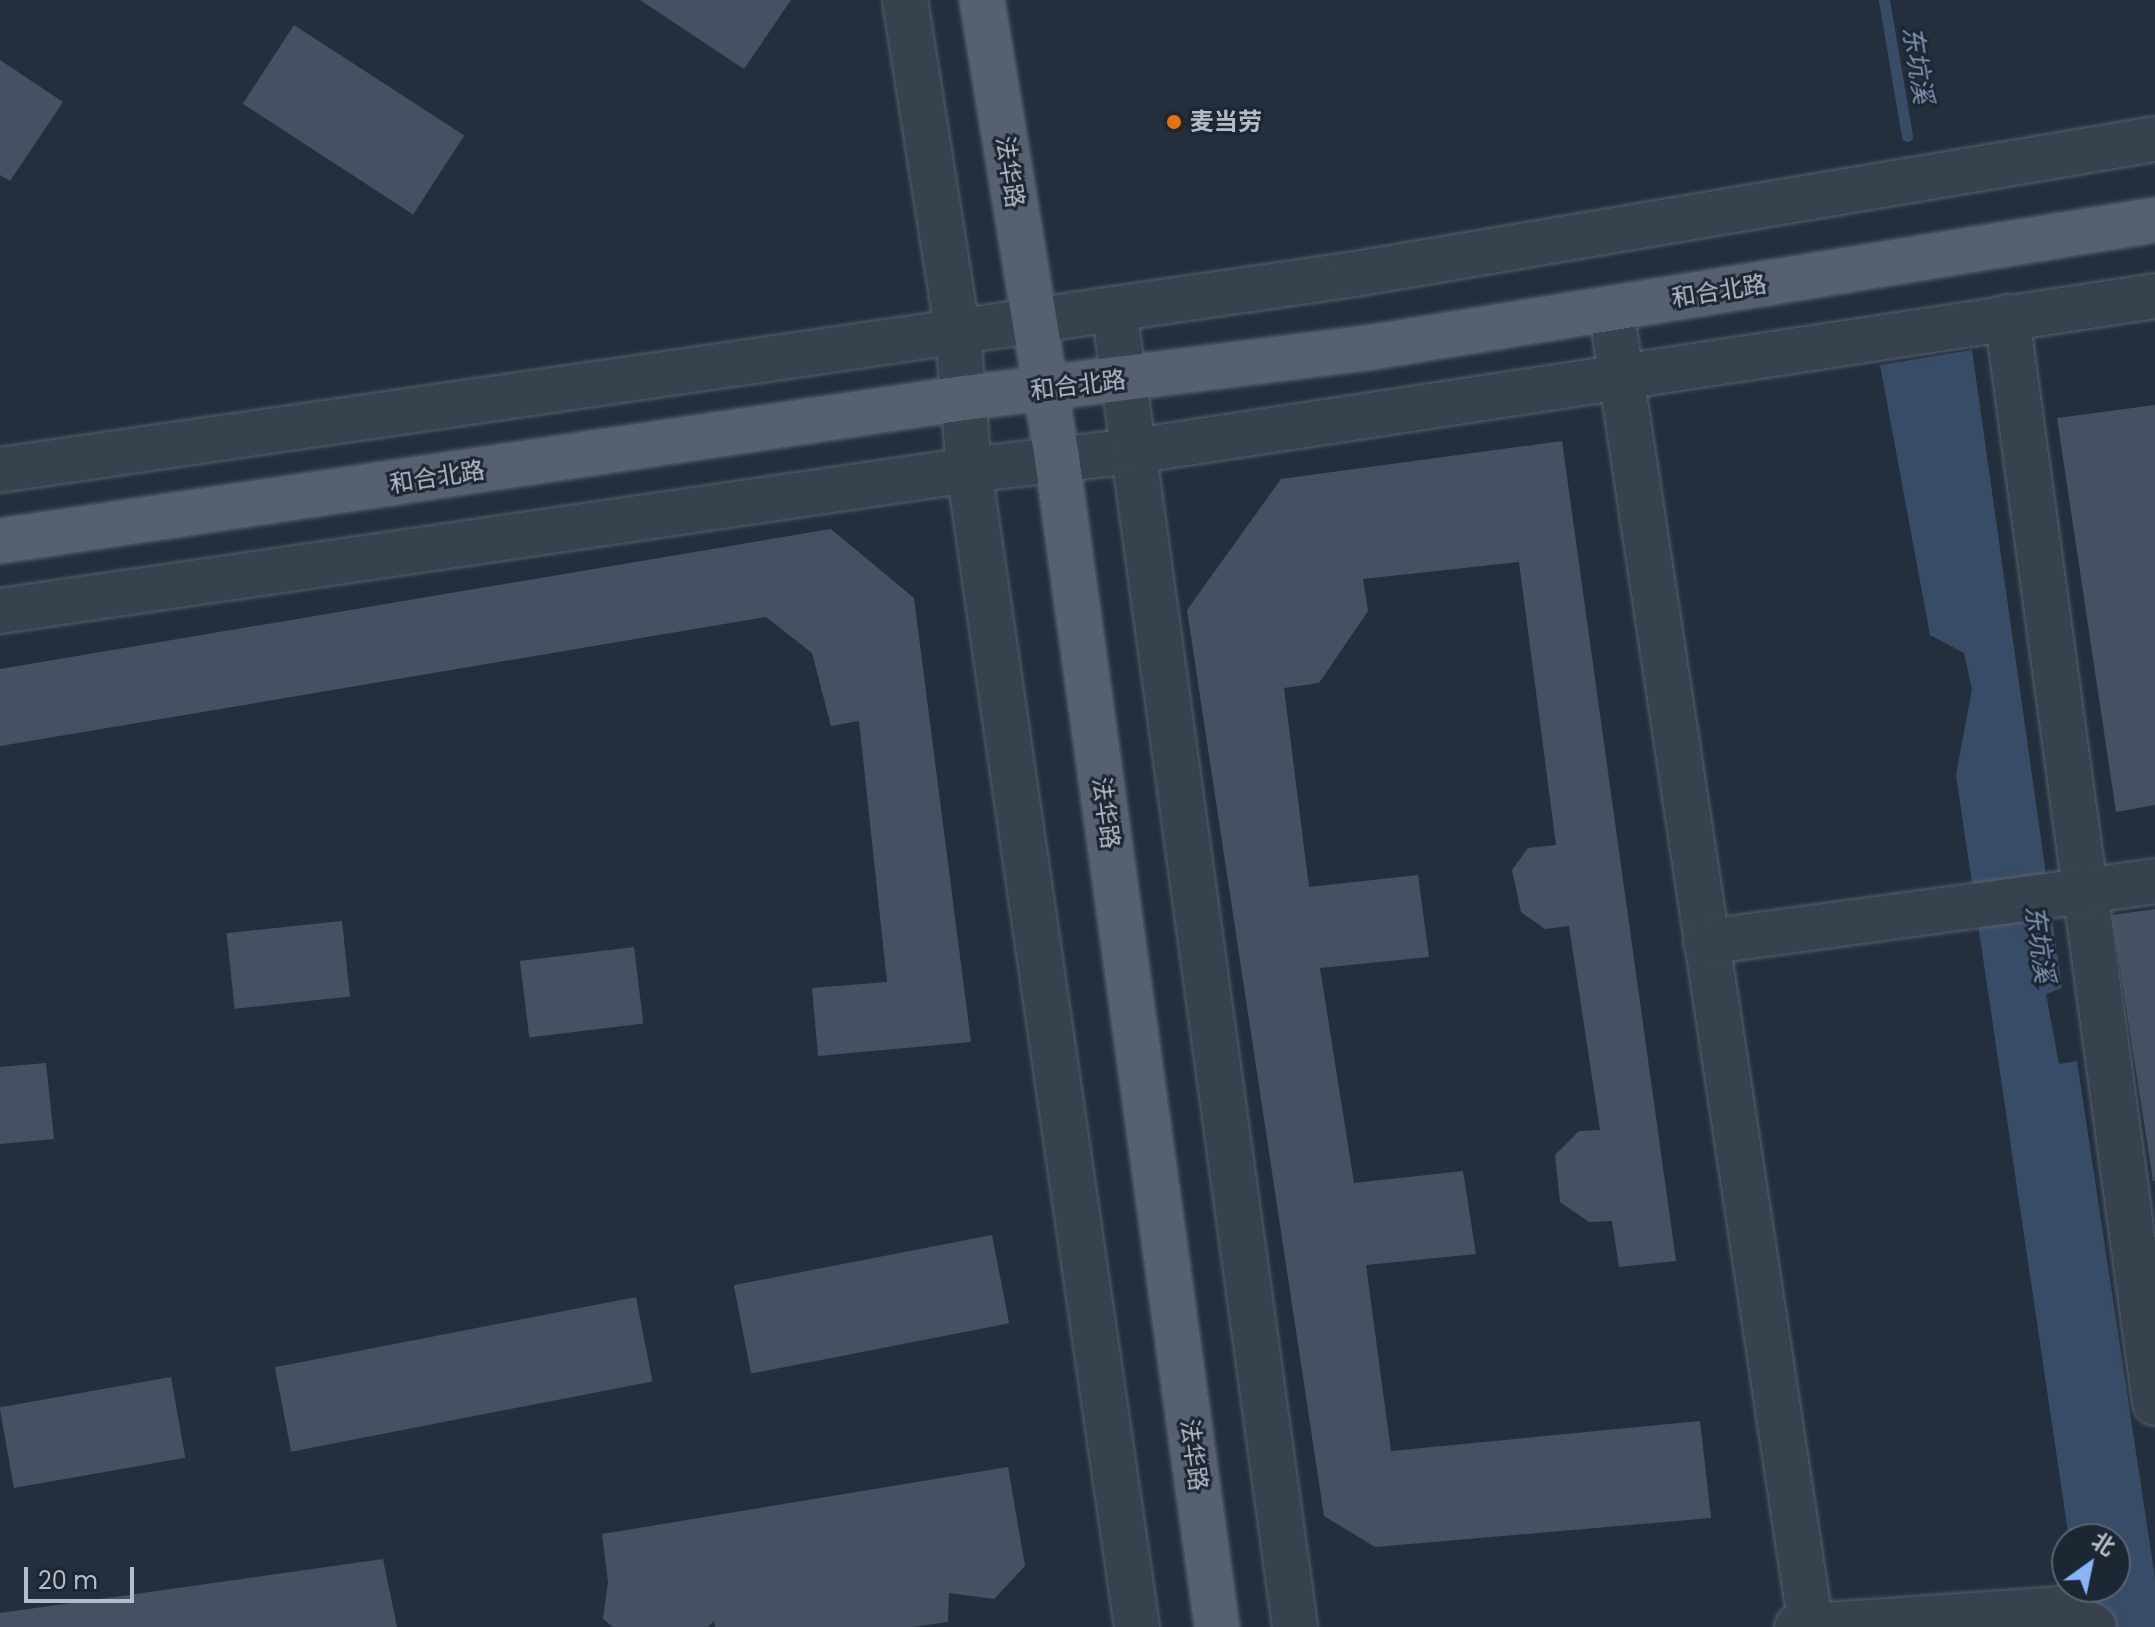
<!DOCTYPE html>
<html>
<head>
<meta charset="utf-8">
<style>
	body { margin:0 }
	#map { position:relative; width:2155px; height:1627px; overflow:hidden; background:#242f3e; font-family:Poppins,"Noto Sans SC",sans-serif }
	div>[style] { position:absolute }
	.water>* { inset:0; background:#394c67 }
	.stream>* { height:11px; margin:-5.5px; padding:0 5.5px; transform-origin:5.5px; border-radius:5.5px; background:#394c67 }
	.building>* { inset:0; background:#455162; transform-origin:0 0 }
	.roads { filter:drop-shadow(0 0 2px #565f6c) drop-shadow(0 0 2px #565f6c) }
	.minor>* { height:44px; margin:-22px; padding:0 22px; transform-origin:22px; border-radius:22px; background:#38414e }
	.major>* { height:44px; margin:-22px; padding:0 22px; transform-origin:22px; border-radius:22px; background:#56606e }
	.dots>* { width:22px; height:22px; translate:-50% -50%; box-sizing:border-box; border:4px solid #1d2633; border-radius:50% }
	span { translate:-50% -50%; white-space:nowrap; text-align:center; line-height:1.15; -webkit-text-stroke:6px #1d2633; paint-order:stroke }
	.poi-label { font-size:24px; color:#b4bcc9; font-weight:700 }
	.left { translate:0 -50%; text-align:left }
	.street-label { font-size:24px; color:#b4bcc9 }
	.water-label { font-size:26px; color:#7c92b1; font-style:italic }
	.north { position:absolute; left:2051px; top:1523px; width:80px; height:80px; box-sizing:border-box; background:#1d2633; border:2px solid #59626f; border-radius:50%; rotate:33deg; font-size:22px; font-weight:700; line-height:32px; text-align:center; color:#b4bcc9 }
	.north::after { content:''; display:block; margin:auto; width:28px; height:36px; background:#8ab4f8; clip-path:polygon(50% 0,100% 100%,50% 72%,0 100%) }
	.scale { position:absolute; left:24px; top:1567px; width:110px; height:36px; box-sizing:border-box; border:4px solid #b4bcc9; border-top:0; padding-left:10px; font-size:24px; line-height:28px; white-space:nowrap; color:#b4bcc9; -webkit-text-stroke:6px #1d2633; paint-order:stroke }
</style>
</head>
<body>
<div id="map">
	<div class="water">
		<i style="clip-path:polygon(1972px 350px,2062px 988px,2046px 994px,2059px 1064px,2077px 1061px,2155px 1578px,2155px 1627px,2084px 1627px,2077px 1587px,2115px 1587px,2115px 1539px,2069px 1539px,1956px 775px,1972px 689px,1964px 653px,1930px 635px,1880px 365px)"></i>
	</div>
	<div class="stream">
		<i style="left:1884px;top:0;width:138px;rotate:80.4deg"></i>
	</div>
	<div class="building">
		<i style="clip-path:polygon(640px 0,791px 0,744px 69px)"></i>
		<i style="left:294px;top:25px;width:203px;height:94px;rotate:33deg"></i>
		<i style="clip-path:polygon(0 60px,63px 102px,10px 181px,0 175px)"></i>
		<i style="clip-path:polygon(2155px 405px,2155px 805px,2116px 812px,2057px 418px)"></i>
		<i style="clip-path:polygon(1562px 441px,1676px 1261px,1619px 1267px,1612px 1221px,1589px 1222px,1560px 1202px,1555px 1155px,1579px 1131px,1600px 1130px,1569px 926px,1545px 929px,1521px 912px,1512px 870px,1528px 848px,1556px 845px,1519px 562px,1363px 579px,1368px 611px,1319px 683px,1284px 688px,1309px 887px,1418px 875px,1429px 957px,1320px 968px,1354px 1183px,1463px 1171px,1476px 1254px,1366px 1265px,1391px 1451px,1700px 1421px,1711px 1518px,1375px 1547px,1324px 1516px,1187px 610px,1281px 479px)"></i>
		<i style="clip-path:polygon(831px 529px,914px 598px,971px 1042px,818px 1056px,812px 988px,887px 982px,859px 721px,831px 726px,812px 653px,766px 617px,0 746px,0 669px)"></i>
		<i style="clip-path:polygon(2155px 909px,2155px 1181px,2153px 1181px,2112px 915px)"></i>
		<i style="left:342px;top:921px;width:76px;height:116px;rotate:84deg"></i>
		<i style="left:634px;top:947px;width:77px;height:115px;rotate:83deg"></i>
		<i style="clip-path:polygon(46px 1063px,54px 1139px,0 1144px,0 1067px)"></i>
		<i style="left:992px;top:1235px;width:90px;height:263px;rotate:79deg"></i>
		<i style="left:636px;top:1297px;width:86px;height:368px;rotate:79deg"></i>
		<i style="left:171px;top:1377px;width:82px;height:174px;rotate:80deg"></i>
		<i style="clip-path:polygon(1008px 1467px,1025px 1566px,994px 1599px,949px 1593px,948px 1622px,912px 1627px,715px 1627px,714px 1621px,708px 1627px,613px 1627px,603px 1619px,608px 1582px,602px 1534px)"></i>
		<i style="clip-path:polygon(383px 1559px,397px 1627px,0 1627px,0 1613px)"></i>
	</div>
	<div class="roads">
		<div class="minor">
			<i style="left:905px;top:0;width:337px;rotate:81deg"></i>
			<i style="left:958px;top:333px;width:137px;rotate:85.4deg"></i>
			<i style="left:969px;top:470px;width:1169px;rotate:81.74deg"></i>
			<i style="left:1114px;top:309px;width:1330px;rotate:82.18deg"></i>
			<i style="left:1611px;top:309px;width:1333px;rotate:81.37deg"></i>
			<i style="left:2007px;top:317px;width:1096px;rotate:82.24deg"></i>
			<i style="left:0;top:470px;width:1369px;rotate:-8.23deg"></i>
			<i style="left:1355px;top:274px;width:811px;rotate:-9.58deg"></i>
			<i style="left:0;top:611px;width:979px;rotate:-8.28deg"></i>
			<i style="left:969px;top:470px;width:166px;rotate:-6.6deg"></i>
			<i style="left:1134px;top:451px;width:1033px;rotate:-8.63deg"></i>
			<i style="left:1706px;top:942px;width:453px;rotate:-7.7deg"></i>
			<i style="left:1797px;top:1627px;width:263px;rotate:-3.9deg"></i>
			<i style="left:2059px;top:1609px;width:39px;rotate:27deg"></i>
		</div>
		<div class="major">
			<i style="left:982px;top:0;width:464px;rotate:80.7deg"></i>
			<i style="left:1057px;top:458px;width:1180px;rotate:82.21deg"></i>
			<i style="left:0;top:541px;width:975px;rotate:-8.44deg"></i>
			<i style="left:964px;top:398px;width:406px;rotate:-7.1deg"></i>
			<i style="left:1367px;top:348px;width:798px;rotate:-9.23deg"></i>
		</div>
	</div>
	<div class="dots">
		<i style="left:1174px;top:122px;background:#e8710a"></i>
	</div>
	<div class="poi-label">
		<span class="left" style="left:1190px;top:122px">麦当劳</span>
	</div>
	<div class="street-label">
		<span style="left:1010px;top:172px;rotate:81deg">法华路</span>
		<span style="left:1719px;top:291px;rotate:-9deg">和合北路</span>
		<span style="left:1078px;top:385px;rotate:-7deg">和合北路</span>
		<span style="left:437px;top:477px;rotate:-9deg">和合北路</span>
		<span style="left:1106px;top:813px;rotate:82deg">法华路</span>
		<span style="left:1194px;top:1455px;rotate:82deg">法华路</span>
	</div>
	<div class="water-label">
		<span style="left:1917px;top:65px;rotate:81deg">东坑溪</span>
		<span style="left:2039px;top:944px;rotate:82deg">东坑溪</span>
	</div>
	<div class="north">北</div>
	<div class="scale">20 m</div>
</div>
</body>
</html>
